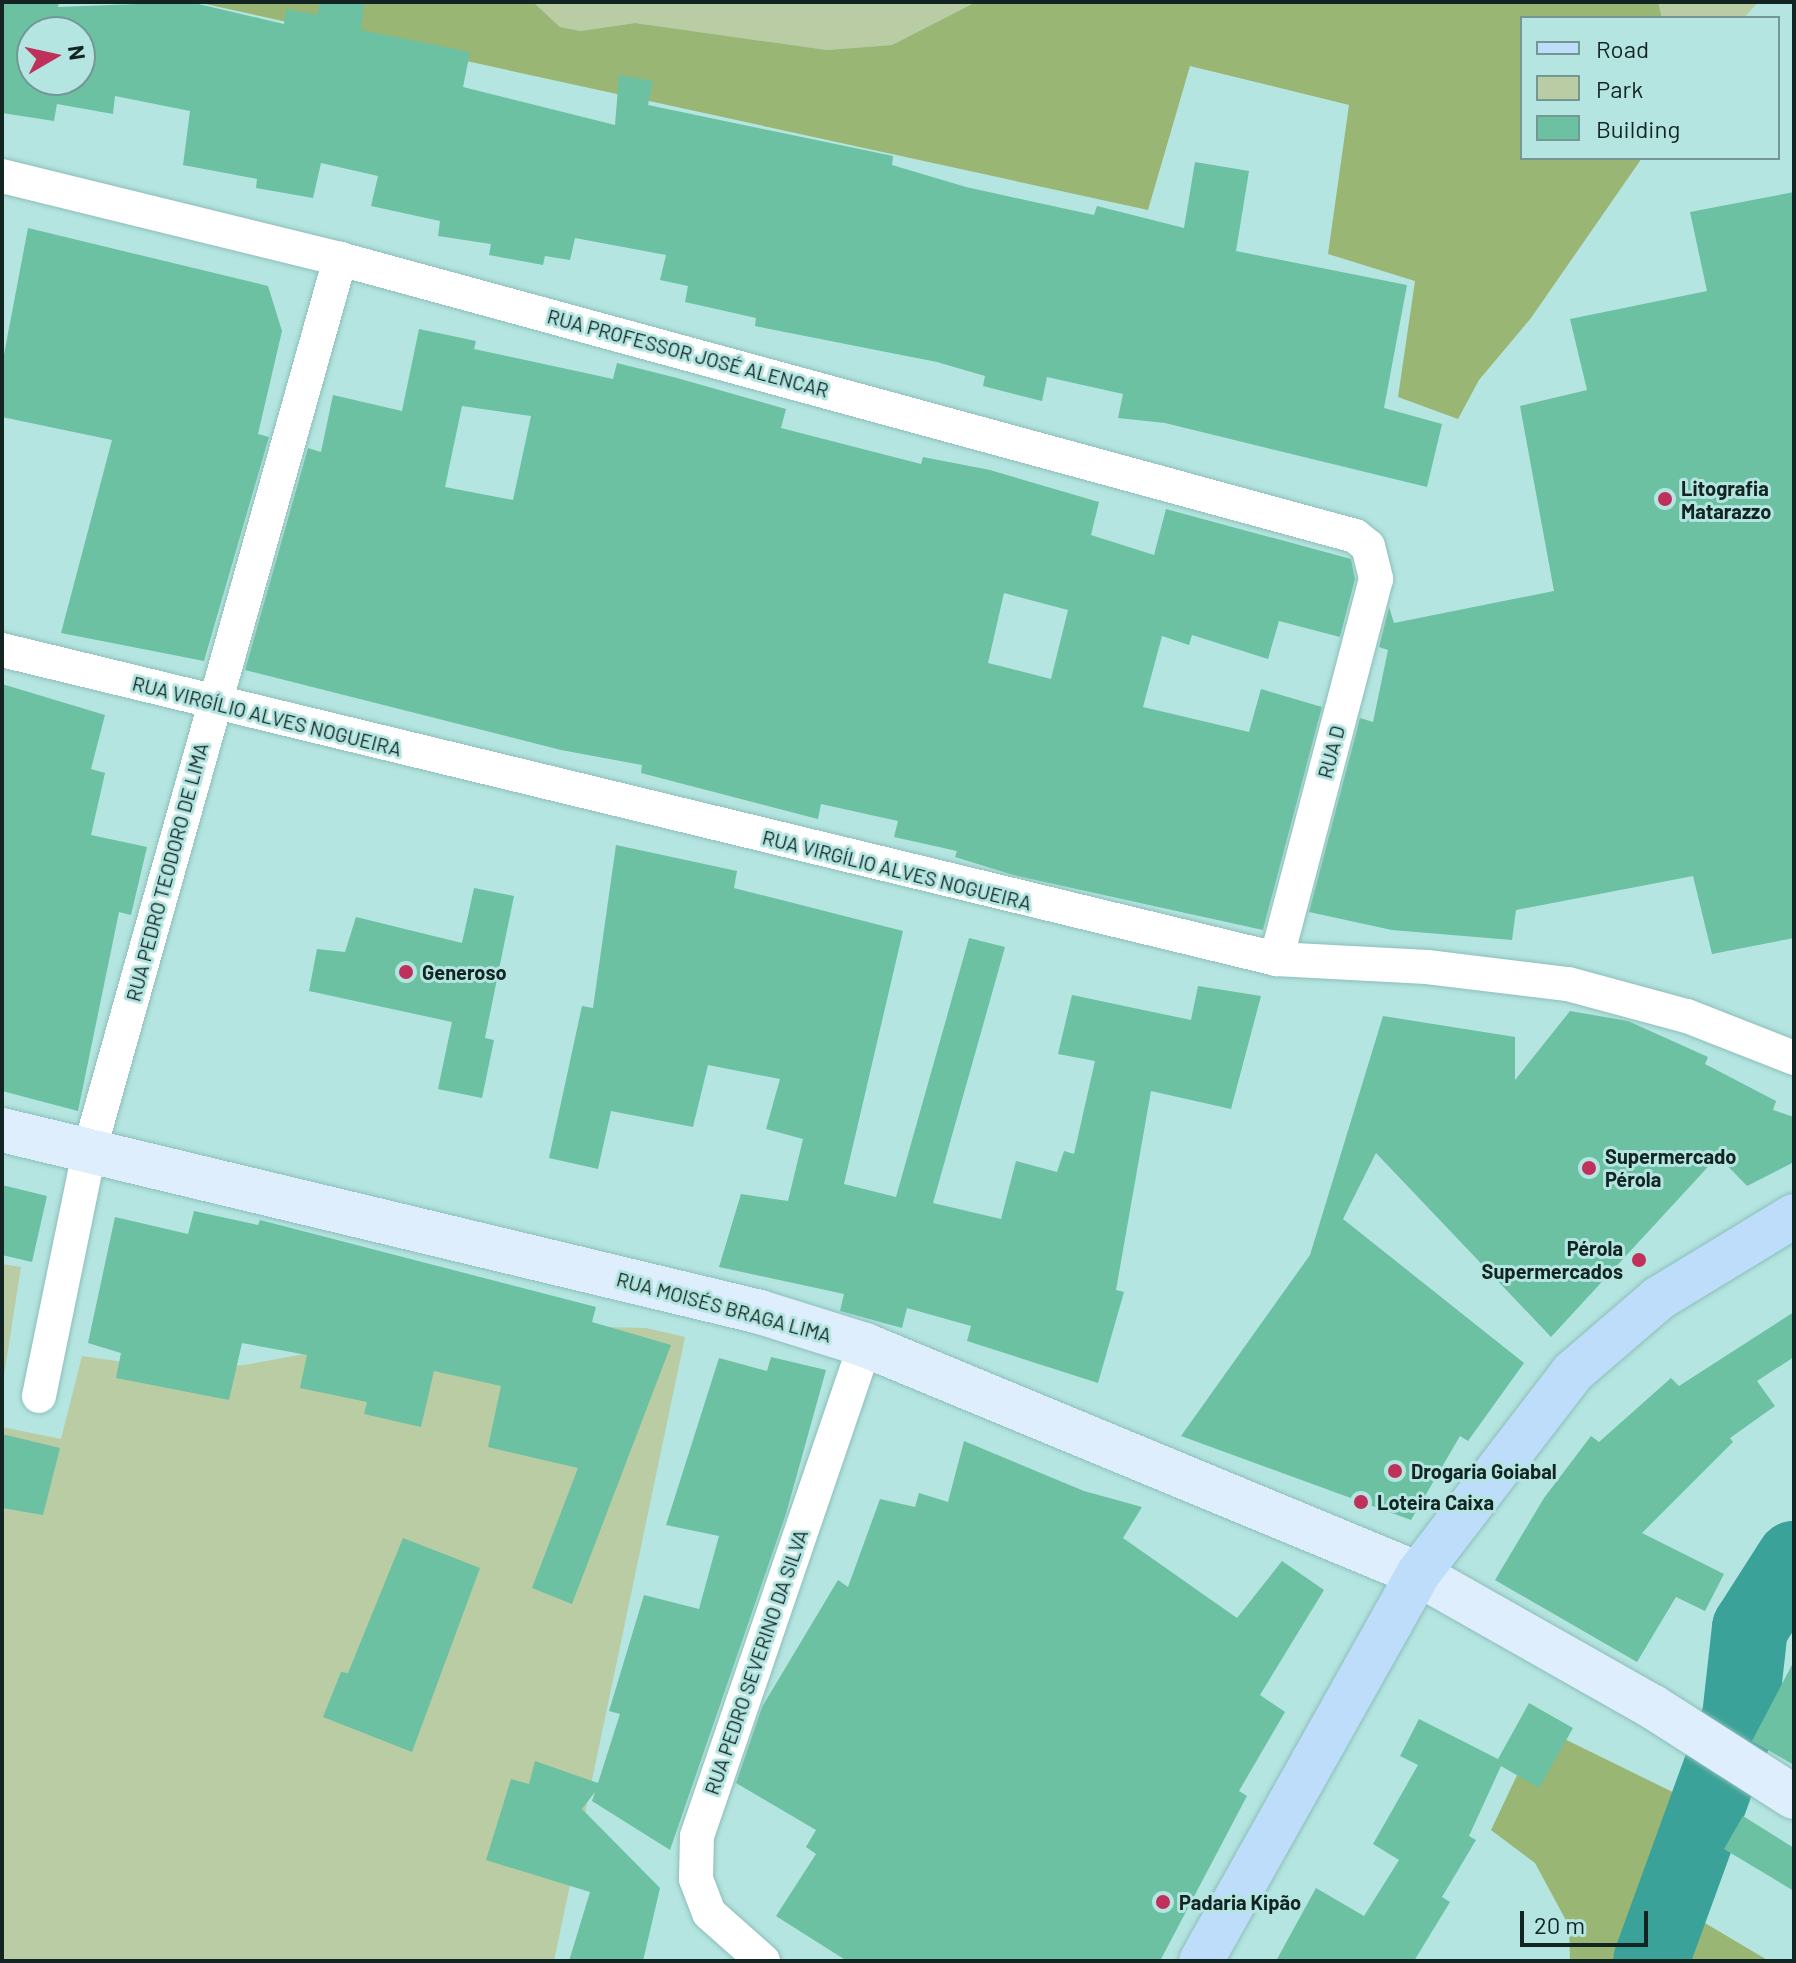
<!DOCTYPE html>
<html>
<head>
<meta charset="utf-8">
<style>
	body { margin:0 }
	#map { position:relative; width:1796px; height:1963px; overflow:hidden; background:#b4e5e0; font-family:Barlow,sans-serif }
	div>[style] { position:absolute }
	.green>* { inset:0; background:#b9cca4 }
	.forest>* { inset:0; background:#99b675 }
	.river>* { height:76px; margin:-38px; padding:0 38px; transform-origin:38px; border-radius:38px; background:#3ba29a }
	.building>* { inset:0; background:#6cc1a2 }
	.roads { filter:drop-shadow(0 0 2px #8dbeb9) drop-shadow(0 0 2px #8dbeb9) }
	.street>* { height:34px; margin:-17px; padding:0 17px; transform-origin:17px; border-radius:17px; background:#fff }
	.secondary>* { height:44px; margin:-22px; padding:0 22px; transform-origin:22px; border-radius:22px; background:#deeefd }
	.primary>* { height:44px; margin:-22px; padding:0 22px; transform-origin:22px; border-radius:22px; background:#beddfb }
	.dots>* { width:22px; height:22px; translate:-50% -50%; box-sizing:border-box; border:4px solid #b4e5e0; border-radius:50% }
	span { translate:-50% -50%; white-space:nowrap; text-align:center; line-height:1.15; -webkit-text-stroke:6px #b4e5e0; paint-order:stroke }
	.street-label { font-size:20px; color:#122523 }
	.poi-label { font-size:20px; color:#122523; font-weight:700 }
	.left { translate:0 -50%; text-align:left }
	.right { translate:-100% -50%; text-align:right }
	.frame { position:absolute; inset:0; border:4px solid #122523; pointer-events:none }
	.legend { position:absolute; left:1520px; top:16px; width:260px; height:144px; box-sizing:border-box; background:#b4e5e0; border:2px solid #739894; margin:0; padding:10px 14px; list-style:none; font-size:24px; color:#122523 }
	.legend li { display:flex; align-items:center; gap:16px; height:40px }
	.legend b { width:40px; border:2px solid #739894 }
	.north { position:absolute; left:16px; top:16px; width:80px; height:80px; box-sizing:border-box; background:#b4e5e0; border:2px solid #739894; border-radius:50%; rotate:81deg; font-size:22px; font-weight:700; line-height:32px; text-align:center; color:#122523 }
	.north::after { content:''; display:block; margin:auto; width:28px; height:36px; background:#bf305b; clip-path:polygon(50% 0,100% 100%,50% 72%,0 100%) }
	.scale { position:absolute; left:1520px; top:1911px; width:128px; height:36px; box-sizing:border-box; border:4px solid #122523; border-top:0; padding-left:10px; font-size:24px; line-height:28px; white-space:nowrap; color:#122523; -webkit-text-stroke:6px #b4e5e0; paint-order:stroke }
</style>
</head>
<body>
<div id="map">
	<div class="green">
		<i style="clip-path:polygon(533px 2px,976px 2px,892px 45px,827px 50px,635px 23px,581px 31px,560px 27px)"></i>
		<i style="clip-path:polygon(1658px 2px,1758px 2px,1744px 18px,1662px 18px)"></i>
		<i style="clip-path:polygon(2px 1264px,21px 1267px,2px 1388px)"></i>
		<i style="clip-path:polygon(561px 1326px,646px 1328px,685px 1337px,554px 1961px,2px 1961px,2px 1427px,61px 1439px,82px 1356px,170px 1369px,245px 1365px,375px 1341px)"></i>
	</div>
	<div class="forest">
		<i style="clip-path:polygon(196px 2px,533px 2px,560px 27px,581px 31px,635px 23px,827px 50px,892px 45px,976px 2px,1658px 2px,1662px 18px,1522px 18px,1522px 158px,1642px 158px,1531px 318px,1479px 380px,1458px 419px,1398px 397px,1415px 281px,1328px 254px,1349px 105px,1190px 66px,1148px 210px)"></i>
		<i style="clip-path:polygon(1540px 1727px,1693px 1802px,1635px 1961px,1570px 1961px,1569px 1926px,1535px 1863px,1491px 1830px)"></i>
		<i style="clip-path:polygon(1678px 1907px,1769px 1961px,1664px 1961px)"></i>
	</div>
	<div class="river">
		<i style="left:1651px;top:1961px;width:260px;rotate:-70deg"></i>
		<i style="left:1740px;top:1717px;width:90px;rotate:-83.6deg"></i>
		<i style="left:1750px;top:1628px;width:82px;rotate:-57.5deg"></i>
	</div>
	<div class="building">
		<i style="clip-path:polygon(evenodd,2px 2px,59px 2px,58px 7px,190px 2px,284px 24px,286px 9px,317px 15px,320px 2px,364px 2px,361px 30px,470px 52px,463px 87px,615px 125px,619px 75px,653px 81px,648px 105px,893px 156px,892px 165px,966px 187px,1094px 215px,1097px 206px,1184px 228px,1195px 162px,1249px 171px,1236px 251px,1407px 285px,1384px 408px,1442px 424px,1427px 487px,1165px 423px,1118px 418px,1123px 394px,1047px 377px,1042px 401px,983px 386px,985px 376px,937px 362px,755px 326px,756px 318px,685px 302px,688px 286px,660px 280px,666px 255px,575px 238px,570px 260px,545px 256px,543px 265px,489px 255px,491px 244px,438px 236px,440px 221px,371px 206px,378px 176px,321px 163px,313px 198px,256px 188px,257px 179px,183px 165px,190px 111px,115px 96px,113px 114px,57px 104px,54px 121px,2px 113px,2px 2px,32px 32px,80px 32px,80px 80px,32px 80px,32px 32px)"></i>
		<i style="clip-path:polygon(1794px 192px,1794px 938px,1712px 954px,1693px 876px,1516px 910px,1512px 940px,1392px 930px,1309px 912px,1360px 718px,1373px 722px,1388px 650px,1379px 647px,1389px 607px,1394px 623px,1554px 591px,1520px 406px,1587px 390px,1570px 319px,1707px 291px,1690px 212px)"></i>
		<i style="clip-path:polygon(28px 228px,268px 286px,282px 331px,258px 434px,269px 437px,204px 661px,61px 633px,112px 440px,2px 417px,2px 365px)"></i>
		<i style="clip-path:polygon(evenodd,419px 329px,476px 341px,474px 349px,613px 379px,617px 363px,677px 378px,786px 409px,781px 428px,921px 464px,923px 457px,990px 470px,1099px 502px,1091px 535px,1154px 555px,1166px 509px,1351px 559px,1355px 579px,1340px 637px,1279px 621px,1268px 659px,1192px 635px,1189px 645px,1162px 636px,1143px 707px,1249px 732px,1261px 689px,1322px 707px,1263px 930px,1013px 875px,955px 857px,957px 851px,894px 837px,898px 821px,821px 804px,818px 819px,641px 773px,642px 765px,561px 750px,245px 670px,308px 448px,321px 452px,333px 395px,402px 411px,419px 329px,462px 406px,531px 416px,513px 500px,445px 487px,462px 406px,419px 329px,1004px 593px,1068px 610px,1051px 679px,988px 663px,1004px 593px)"></i>
		<i style="clip-path:polygon(2px 684px,105px 715px,91px 769px,105px 773px,91px 835px,147px 847px,131px 915px,119px 912px,78px 1111px,2px 1091px)"></i>
		<i style="clip-path:polygon(616px 845px,737px 871px,734px 888px,903px 931px,844px 1184px,896px 1197px,969px 938px,1005px 947px,933px 1203px,1001px 1219px,1016px 1161px,1057px 1172px,1064px 1151px,1074px 1154px,1095px 1061px,1058px 1054px,1072px 995px,1191px 1020px,1198px 986px,1261px 996px,1231px 1109px,1151px 1091px,1116px 1290px,1124px 1292px,1098px 1383px,967px 1341px,971px 1326px,907px 1308px,902px 1328px,840px 1311px,844px 1294px,719px 1267px,741px 1194px,788px 1201px,803px 1139px,766px 1129px,780px 1079px,708px 1065px,693px 1127px,611px 1111px,598px 1169px,549px 1158px,582px 1006px,593px 1008px)"></i>
		<i style="clip-path:polygon(474px 888px,514px 896px,485px 1038px,494px 1040px,482px 1098px,438px 1089px,452px 1022px,309px 991px,317px 949px,345px 952px,356px 917px,462px 943px)"></i>
		<i style="clip-path:polygon(1570px 1011px,1628px 1021px,1708px 1057px,1705px 1064px,1776px 1101px,1773px 1110px,1794px 1117px,1794px 1162px,1747px 1186px,1718px 1156px,1551px 1337px,1376px 1153px,1343px 1219px,1524px 1363px,1468px 1441px,1460px 1436px,1411px 1520px,1181px 1436px,1310px 1255px,1383px 1016px,1515px 1037px,1515px 1080px)"></i>
		<i style="clip-path:polygon(2px 1185px,47px 1196px,32px 1262px,2px 1255px)"></i>
		<i style="clip-path:polygon(194px 1211px,258px 1225px,260px 1220px,596px 1307px,592px 1322px,671px 1345px,572px 1604px,532px 1588px,578px 1468px,488px 1447px,501px 1386px,434px 1371px,421px 1427px,364px 1414px,367px 1402px,300px 1388px,307px 1355px,242px 1343px,229px 1400px,116px 1378px,121px 1353px,88px 1343px,115px 1217px,188px 1234px)"></i>
		<i style="clip-path:polygon(1794px 1312px,1794px 1357px,1757px 1381px,1775px 1406px,1730px 1438px,1733px 1442px,1642px 1533px,1724px 1574px,1705px 1611px,1676px 1597px,1637px 1662px,1495px 1580px,1544px 1498px,1591px 1436px,1599px 1442px,1671px 1378px,1679px 1386px)"></i>
		<i style="clip-path:polygon(771px 1357px,826px 1370px,786px 1514px,670px 1850px,592px 1801px,595px 1792px,582px 1809px,660px 1888px,643px 1961px,569px 1961px,590px 1892px,486px 1860px,511px 1779px,529px 1784px,535px 1761px,598px 1783px,620px 1714px,609px 1711px,644px 1595px,699px 1609px,719px 1536px,666px 1525px,719px 1358px,767px 1371px)"></i>
		<i style="clip-path:polygon(2px 1434px,60px 1448px,43px 1515px,2px 1508px)"></i>
		<i style="clip-path:polygon(964px 1441px,1084px 1491px,1142px 1507px,1123px 1538px,1237px 1618px,1282px 1561px,1324px 1590px,1260px 1695px,1285px 1712px,1239px 1791px,1247px 1796px,1160px 1961px,847px 1961px,776px 1916px,816px 1854px,806px 1847px,816px 1830px,736px 1783px,762px 1707px,838px 1580px,848px 1587px,880px 1499px,915px 1507px,919px 1493px,948px 1502px)"></i>
		<i style="clip-path:polygon(403px 1538px,480px 1568px,412px 1752px,323px 1717px,341px 1672px,348px 1673px)"></i>
		<i style="clip-path:polygon(1794px 1661px,1794px 1765px,1752px 1741px)"></i>
		<i style="clip-path:polygon(1529px 1703px,1573px 1728px,1539px 1788px,1501px 1766px,1469px 1836px,1476px 1840px,1442px 1897px,1450px 1902px,1414px 1961px,1276px 1961px,1316px 1888px,1364px 1916px,1399px 1860px,1373px 1844px,1418px 1765px,1400px 1756px,1419px 1719px,1498px 1759px)"></i>
		<i style="clip-path:polygon(1743px 1816px,1794px 1848px,1794px 1891px,1724px 1849px)"></i>
	</div>
	<div class="roads">
		<div class="street">
			<i style="left:2px;top:176px;width:348px;rotate:13.8deg"></i>
			<i style="left:340px;top:259px;width:1052px;rotate:15.26deg"></i>
			<i style="left:1355px;top:536px;width:16px;rotate:38deg"></i>
			<i style="left:1368px;top:546px;width:34px;rotate:76deg"></i>
			<i style="left:1376px;top:579px;width:393px;rotate:104.7deg"></i>
			<i style="left:2px;top:650px;width:1311px;rotate:13.63deg"></i>
			<i style="left:1276px;top:959px;width:151px;rotate:3deg"></i>
			<i style="left:1427px;top:967px;width:142px;rotate:6.9deg"></i>
			<i style="left:1568px;top:984px;width:123px;rotate:15.1deg"></i>
			<i style="left:1687px;top:1016px;width:115px;rotate:21.4deg"></i>
			<i style="left:39px;top:1396px;width:249px;rotate:-78.4deg"></i>
			<i style="left:89px;top:1152px;width:928px;rotate:-74.3deg"></i>
			<i style="left:763px;top:1961px;width:72px;rotate:-138.4deg"></i>
			<i style="left:709px;top:1913px;width:36px;rotate:-111deg"></i>
			<i style="left:696px;top:1879px;width:43px;rotate:-88.7deg"></i>
			<i style="left:697px;top:1836px;width:519px;rotate:-71.11deg"></i>
		</div>
		<div class="secondary">
			<i style="left:2px;top:1130px;width:780px;rotate:13.5deg"></i>
			<i style="left:760px;top:1312px;width:110px;rotate:17.4deg"></i>
			<i style="left:865px;top:1345px;width:599px;rotate:22.49deg"></i>
			<i style="left:1418px;top:1574px;width:270px;rotate:29.5deg"></i>
			<i style="left:1653px;top:1707px;width:167px;rotate:32.6deg"></i>
		</div>
		<div class="primary">
			<i style="left:1201px;top:1961px;width:444px;rotate:-60.7deg"></i>
			<i style="left:1418px;top:1574px;width:255px;rotate:-52.5deg"></i>
			<i style="left:1573px;top:1372px;width:113px;rotate:-40.7deg"></i>
			<i style="left:1659px;top:1298px;width:158px;rotate:-31.3deg"></i>
		</div>
	</div>
	<div class="dots">
		<i style="left:1665px;top:499px;background:#bf305b"></i>
		<i style="left:406px;top:972px;background:#bf305b"></i>
		<i style="left:1589px;top:1168px;background:#bf305b"></i>
		<i style="left:1639px;top:1260px;background:#bf305b"></i>
		<i style="left:1395px;top:1471px;background:#bf305b"></i>
		<i style="left:1361px;top:1502px;background:#bf305b"></i>
		<i style="left:1163px;top:1902px;background:#bf305b"></i>
	</div>
	<div class="street-label">
		<span style="left:688px;top:353px;rotate:15deg">RUA PROFESSOR JOSÉ ALENCAR</span>
		<span style="left:267px;top:716px;rotate:14deg">RUA VIRGÍLIO ALVES NOGUEIRA</span>
		<span style="left:1331px;top:752px;rotate:-75deg">RUA D</span>
		<span style="left:897px;top:870px;rotate:14deg">RUA VIRGÍLIO ALVES NOGUEIRA</span>
		<span style="left:167px;top:872px;rotate:-75deg">RUA PEDRO TEODORO DE LIMA</span>
		<span style="left:724px;top:1307px;rotate:15deg">RUA MOISÉS BRAGA LIMA</span>
		<span style="left:756px;top:1662px;rotate:-71deg">RUA PEDRO SEVERINO DA SILVA</span>
	</div>
	<div class="poi-label">
		<span class="left" style="left:1681px;top:500px">Litografia<br>Matarazzo</span>
		<span class="left" style="left:422px;top:972px">Generoso</span>
		<span class="left" style="left:1605px;top:1168px">Supermercado<br>Pérola</span>
		<span class="right" style="left:1623px;top:1260px">Pérola<br>Supermercados</span>
		<span class="left" style="left:1411px;top:1471px">Drogaria Goiabal</span>
		<span class="left" style="left:1377px;top:1502px">Loteira Caixa</span>
		<span class="left" style="left:1179px;top:1902px">Padaria Kipão</span>
	</div>
	<div class="frame"></div>
	<ul class="legend">
	<li><b style="height:10px;background:#beddfb"></b>Road</li>
	<li><b style="height:22px;background:#b9cca4"></b>Park</li>
	<li><b style="height:22px;background:#6cc1a2"></b>Building</li>
	</ul>
	<div class="north">N</div>
	<div class="scale">20 m</div>
</div>
</body>
</html>
